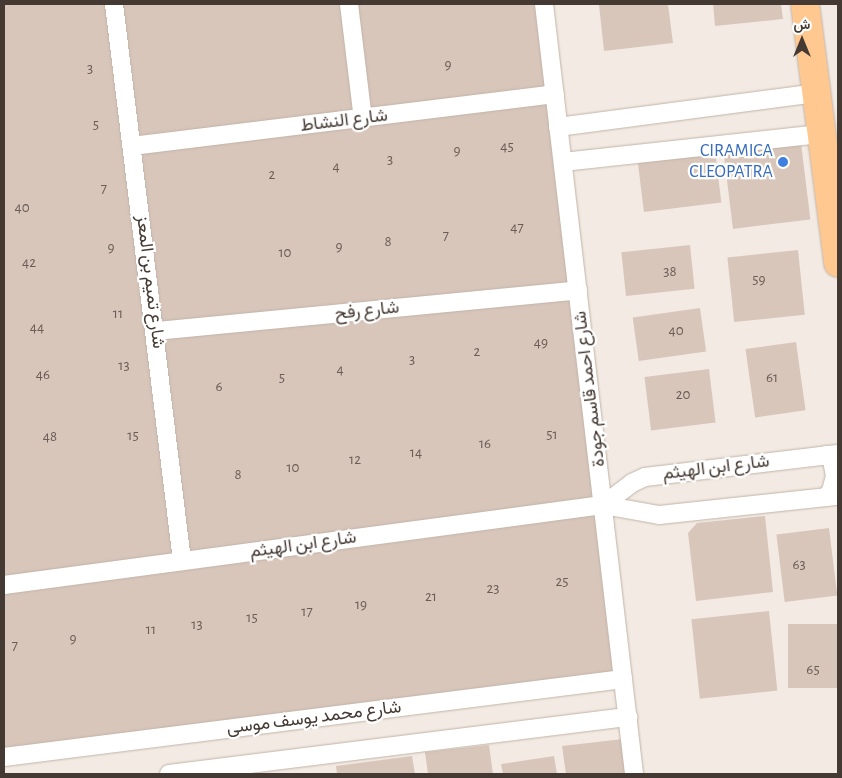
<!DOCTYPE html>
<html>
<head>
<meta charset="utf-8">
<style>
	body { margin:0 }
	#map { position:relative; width:842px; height:778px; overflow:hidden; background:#f3ebe3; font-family:"Alegreya Sans",Vazirmatn,sans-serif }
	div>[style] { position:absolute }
	.building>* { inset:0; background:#d8c6bb; transform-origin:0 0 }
	.roads { filter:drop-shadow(0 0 1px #c2b3a8) drop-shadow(0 0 1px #c2b3a8) }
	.minor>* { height:18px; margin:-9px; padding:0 9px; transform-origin:9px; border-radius:9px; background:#fff }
	.primary>* { height:28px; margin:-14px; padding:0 14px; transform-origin:14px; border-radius:14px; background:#ffc890 }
	.dots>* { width:14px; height:14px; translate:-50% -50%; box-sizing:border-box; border:2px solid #fff; border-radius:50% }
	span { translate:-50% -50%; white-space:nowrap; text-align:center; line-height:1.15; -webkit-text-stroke:4.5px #fff; paint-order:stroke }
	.number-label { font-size:15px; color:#6a5d55 }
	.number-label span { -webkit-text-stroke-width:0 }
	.street-label { font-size:18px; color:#453a33 }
	.shop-label { font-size:18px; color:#366cbe }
	.right { translate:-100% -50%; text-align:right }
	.frame { position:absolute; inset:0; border:5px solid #453a33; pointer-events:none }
	.north { position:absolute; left:777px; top:15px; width:50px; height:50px; -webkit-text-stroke:4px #fff; paint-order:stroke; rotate:0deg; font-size:14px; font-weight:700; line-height:20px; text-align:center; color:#453a33 }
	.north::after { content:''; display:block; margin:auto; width:18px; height:22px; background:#453a33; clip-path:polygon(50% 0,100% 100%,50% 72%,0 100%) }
</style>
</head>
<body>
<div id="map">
	<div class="building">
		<i style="clip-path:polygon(4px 4px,544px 4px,623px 679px,4px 758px)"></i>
		<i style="clip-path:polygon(668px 4px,673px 43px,604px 51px,599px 5px)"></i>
		<i style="clip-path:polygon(713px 4px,781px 4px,783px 19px,715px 26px)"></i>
		<i style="left:801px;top:143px;width:77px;height:78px;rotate:83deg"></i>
		<i style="left:715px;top:151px;width:52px;height:78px;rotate:83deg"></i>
		<i style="left:690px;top:245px;width:44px;height:69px;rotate:84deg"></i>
		<i style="left:798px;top:250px;width:65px;height:71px;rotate:84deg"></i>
		<i style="left:700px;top:308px;width:44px;height:68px;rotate:82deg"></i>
		<i style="left:796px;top:342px;width:69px;height:51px;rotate:82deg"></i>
		<i style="left:709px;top:369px;width:54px;height:65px;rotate:83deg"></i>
		<i style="clip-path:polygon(765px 516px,773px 592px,696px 601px,688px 533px,697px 523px)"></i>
		<i style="left:829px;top:528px;width:68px;height:53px;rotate:83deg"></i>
		<i style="left:769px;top:611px;width:80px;height:78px;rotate:84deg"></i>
		<i style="left:838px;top:624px;width:64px;height:50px;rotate:90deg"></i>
		<i style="clip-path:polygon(623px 739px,628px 774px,566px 774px,562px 746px)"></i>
		<i style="clip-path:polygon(489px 745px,493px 774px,428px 774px,425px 752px)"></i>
		<i style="clip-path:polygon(412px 756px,415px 774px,337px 774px,336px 766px)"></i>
		<i style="clip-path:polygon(554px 756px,557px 774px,503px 774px,501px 764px)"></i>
	</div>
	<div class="roads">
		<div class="minor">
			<i style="left:114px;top:4px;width:561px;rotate:83.04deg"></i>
			<i style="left:349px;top:4px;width:116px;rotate:83.1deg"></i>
			<i style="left:544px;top:4px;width:775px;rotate:83.33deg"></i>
			<i style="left:558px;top:127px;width:260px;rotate:-7.5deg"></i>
			<i style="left:132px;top:146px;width:426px;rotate:-7deg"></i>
			<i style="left:563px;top:162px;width:261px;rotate:-6.2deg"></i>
			<i style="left:156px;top:331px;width:424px;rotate:-5.5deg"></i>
			<i style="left:826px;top:497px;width:8px;rotate:-50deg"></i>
			<i style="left:831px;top:491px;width:16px;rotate:-75deg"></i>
			<i style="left:835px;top:476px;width:15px;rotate:-101deg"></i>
			<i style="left:832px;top:461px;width:8px;rotate:-130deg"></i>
			<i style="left:603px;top:505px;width:36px;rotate:-37deg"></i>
			<i style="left:632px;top:483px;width:14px;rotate:-25deg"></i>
			<i style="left:645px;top:477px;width:194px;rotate:-6.8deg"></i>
			<i style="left:4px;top:585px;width:604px;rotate:-7.61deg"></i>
			<i style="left:603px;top:505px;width:57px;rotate:10.1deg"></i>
			<i style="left:659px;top:515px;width:180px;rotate:-6.1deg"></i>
			<i style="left:4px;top:757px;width:624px;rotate:-7.18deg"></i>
			<i style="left:169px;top:774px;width:463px;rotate:-7.1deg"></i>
		</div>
		<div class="primary">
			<i style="left:805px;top:4px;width:261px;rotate:82.7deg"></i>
		</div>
	</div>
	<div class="dots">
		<i style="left:783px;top:162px;background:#3f7fe0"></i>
	</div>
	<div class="number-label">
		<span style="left:448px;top:65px">9</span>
		<span style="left:90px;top:69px">3</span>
		<span style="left:96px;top:125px">5</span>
		<span style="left:507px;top:147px">45</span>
		<span style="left:457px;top:151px">9</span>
		<span style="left:390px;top:160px">3</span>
		<span style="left:336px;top:167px">4</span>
		<span style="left:272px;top:175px">2</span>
		<span style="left:104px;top:189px">7</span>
		<span style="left:22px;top:208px">40</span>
		<span style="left:517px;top:228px">47</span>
		<span style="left:446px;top:236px">7</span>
		<span style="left:388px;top:242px">8</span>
		<span style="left:339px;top:247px">9</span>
		<span style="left:111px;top:248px">9</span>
		<span style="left:285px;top:253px">10</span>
		<span style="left:29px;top:263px">42</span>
		<span style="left:670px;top:272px">38</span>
		<span style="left:759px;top:280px">59</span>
		<span style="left:118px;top:314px">11</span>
		<span style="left:37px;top:328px">44</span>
		<span style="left:676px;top:331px">40</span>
		<span style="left:541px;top:343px">49</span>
		<span style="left:477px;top:352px">2</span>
		<span style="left:412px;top:360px">3</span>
		<span style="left:124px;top:366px">13</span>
		<span style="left:340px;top:370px">4</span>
		<span style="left:43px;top:375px">46</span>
		<span style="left:282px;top:378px">5</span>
		<span style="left:772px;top:378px">61</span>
		<span style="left:219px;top:387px">6</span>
		<span style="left:683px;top:395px">20</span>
		<span style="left:552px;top:435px">51</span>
		<span style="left:133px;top:436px">15</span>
		<span style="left:50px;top:437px">48</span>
		<span style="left:485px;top:444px">16</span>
		<span style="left:416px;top:453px">14</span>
		<span style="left:355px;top:460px">12</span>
		<span style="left:293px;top:468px">10</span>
		<span style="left:238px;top:475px">8</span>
		<span style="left:799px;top:565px">63</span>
		<span style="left:562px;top:582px">25</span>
		<span style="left:493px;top:589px">23</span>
		<span style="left:431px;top:597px">21</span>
		<span style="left:361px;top:605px">19</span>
		<span style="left:307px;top:612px">17</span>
		<span style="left:252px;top:618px">15</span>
		<span style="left:197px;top:625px">13</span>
		<span style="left:151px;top:630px">11</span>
		<span style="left:73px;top:639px">9</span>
		<span style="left:15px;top:646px">7</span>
		<span style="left:813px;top:670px">65</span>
	</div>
	<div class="street-label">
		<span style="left:344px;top:121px;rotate:-7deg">شارع النشاط</span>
		<span style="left:150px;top:282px;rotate:83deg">شارع تميم بن المعز</span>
		<span style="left:367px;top:311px;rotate:-6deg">شارع رفح</span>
		<span style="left:590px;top:389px;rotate:-97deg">شارع احمد قاسم جودة</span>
		<span style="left:716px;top:468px;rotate:-7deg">شارع ابن الهيثم</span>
		<span style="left:303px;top:545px;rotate:-8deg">شارع ابن الهيثم</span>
		<span style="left:314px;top:718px;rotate:-7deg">شارع محمد يوسف موسى</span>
	</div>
	<div class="shop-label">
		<span class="right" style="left:773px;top:162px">CIRAMICA<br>CLEOPATRA</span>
	</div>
	<div class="frame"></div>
	<div class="north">ش</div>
</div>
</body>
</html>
